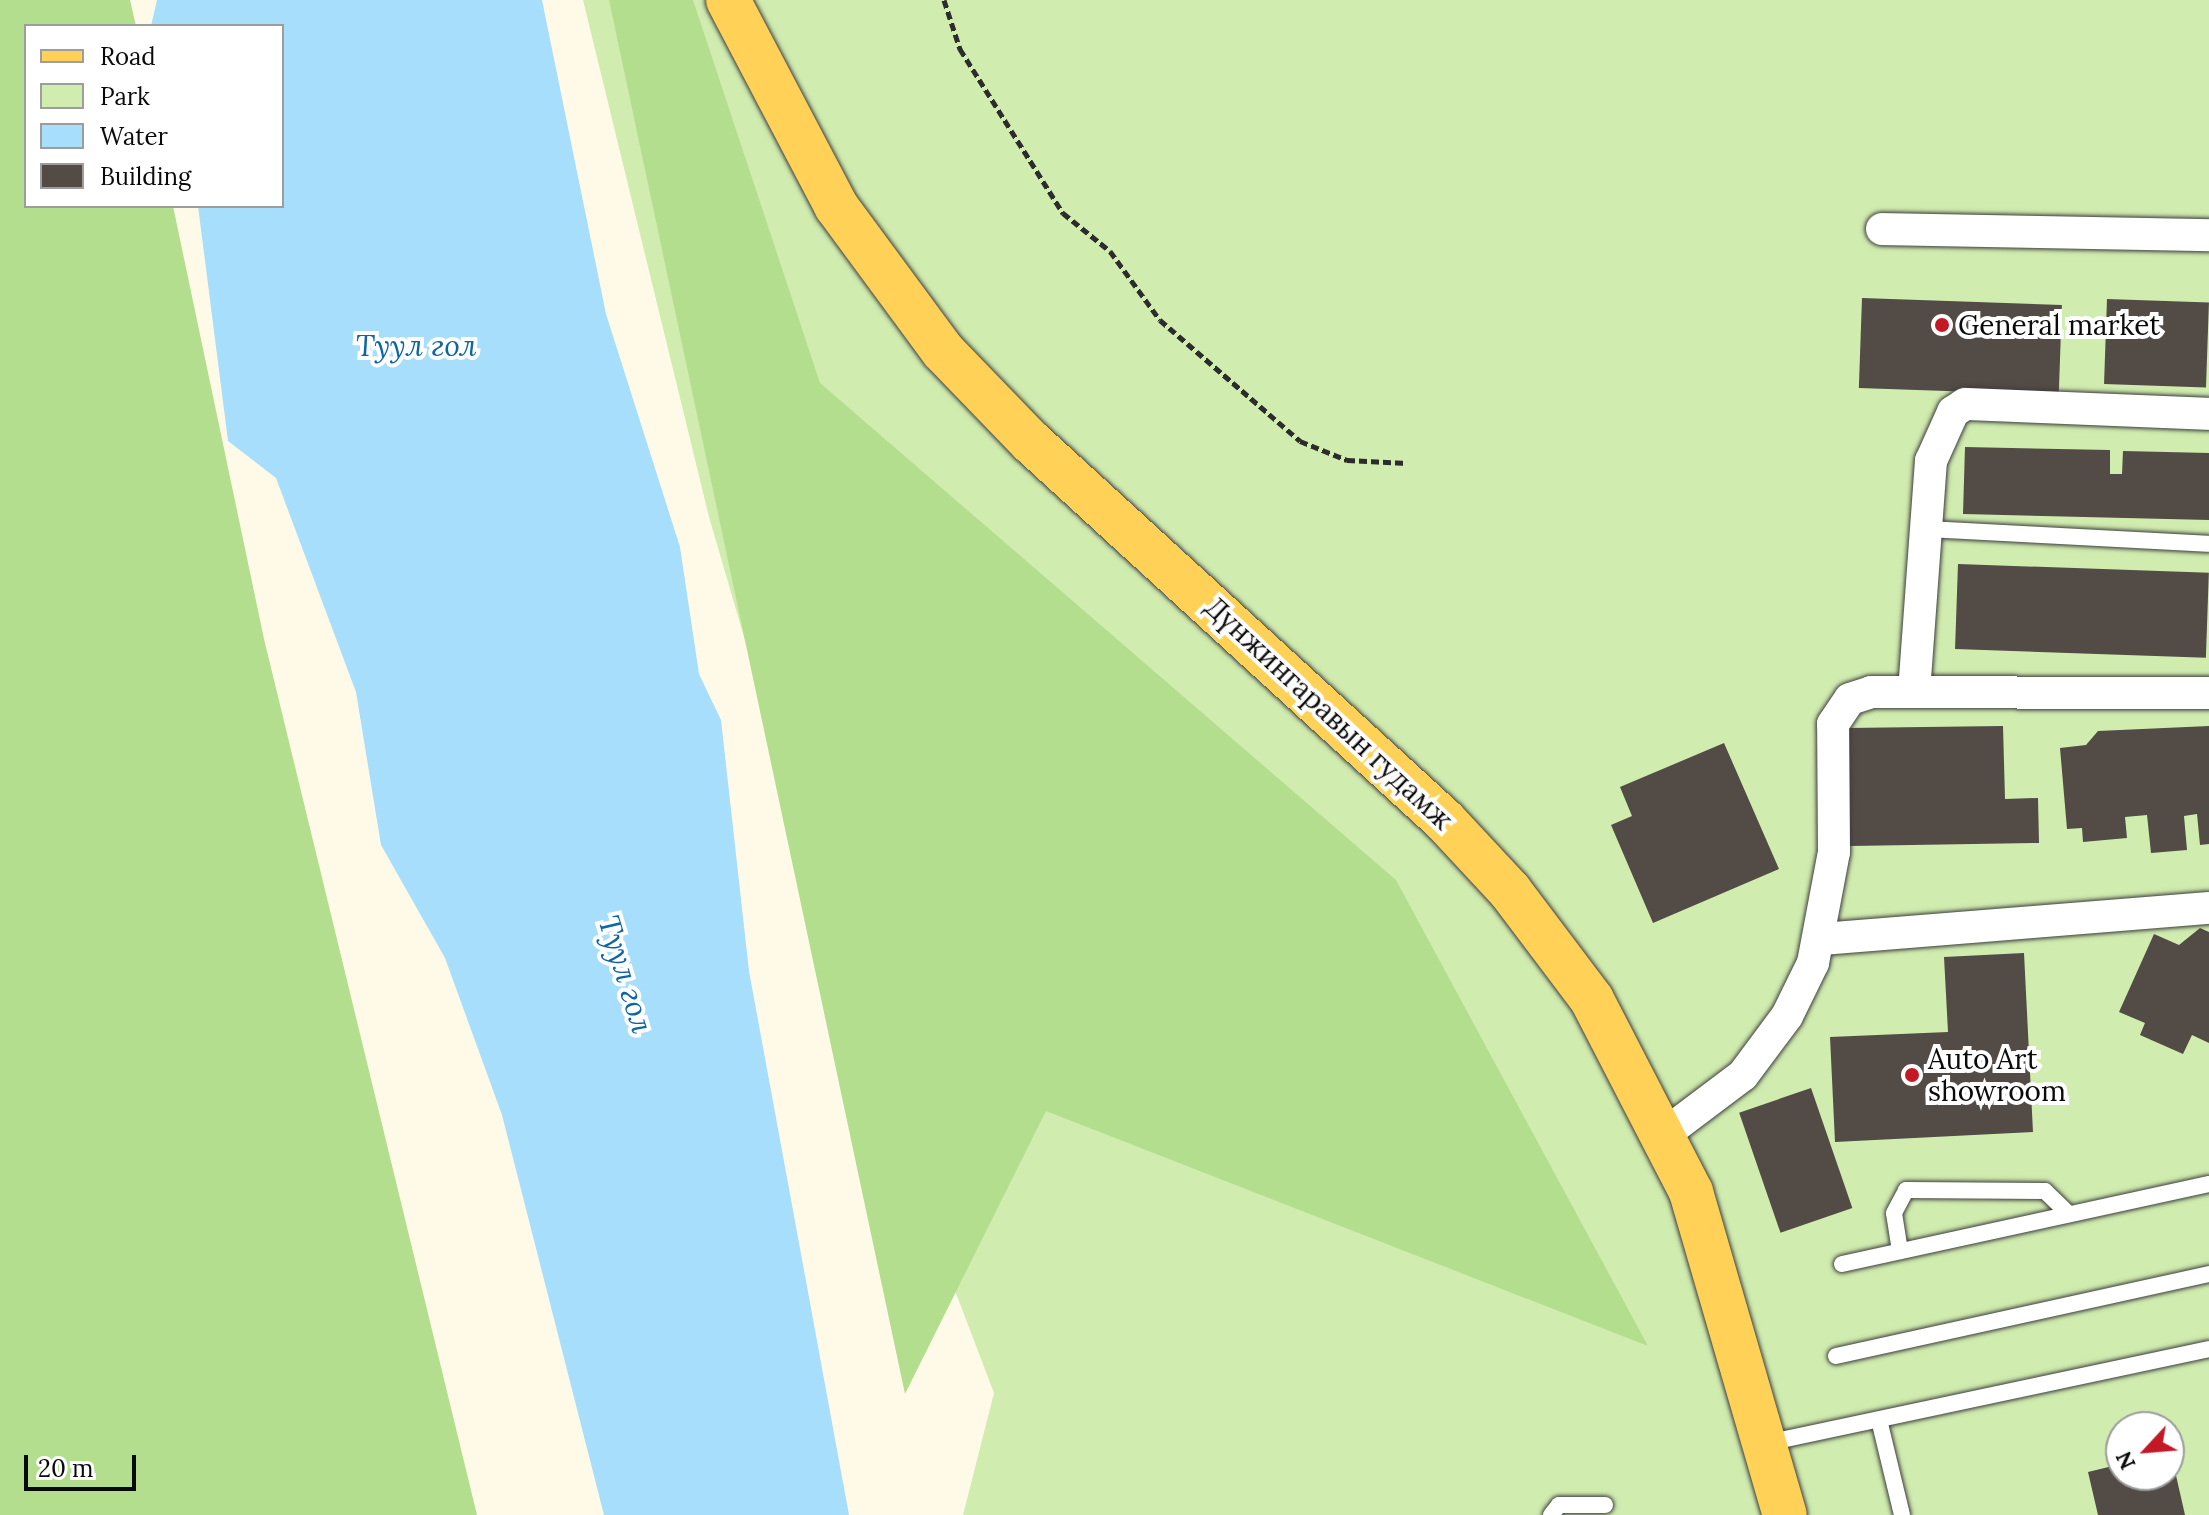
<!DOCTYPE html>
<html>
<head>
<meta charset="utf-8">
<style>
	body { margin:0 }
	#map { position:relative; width:2209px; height:1515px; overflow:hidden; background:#fffae7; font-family:Lora,serif }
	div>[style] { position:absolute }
	.green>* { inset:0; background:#d0ecaf }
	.forest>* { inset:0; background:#b3de8d }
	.water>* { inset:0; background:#a7defb }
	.building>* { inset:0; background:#534b46; transform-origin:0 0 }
	.path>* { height:5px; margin-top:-2.5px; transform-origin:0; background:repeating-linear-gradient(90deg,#2c2c2c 0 8px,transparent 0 12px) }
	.roads { filter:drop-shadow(0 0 2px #3d3d3d) drop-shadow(0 0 2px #3d3d3d) }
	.lane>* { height:16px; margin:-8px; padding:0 8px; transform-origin:8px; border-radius:8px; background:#fff }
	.street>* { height:32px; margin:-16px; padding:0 16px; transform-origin:16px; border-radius:16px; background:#fff }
	.primary>* { height:44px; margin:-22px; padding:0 22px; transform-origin:22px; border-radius:22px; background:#ffd257 }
	.dots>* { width:22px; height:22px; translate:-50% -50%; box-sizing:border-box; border:4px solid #fff; border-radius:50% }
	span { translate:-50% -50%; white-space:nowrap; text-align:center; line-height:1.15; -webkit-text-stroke:8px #fff; paint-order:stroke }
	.poi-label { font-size:28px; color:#0a0a0a }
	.left { translate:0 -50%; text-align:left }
	.street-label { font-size:28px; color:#0a0a0a }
	.water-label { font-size:30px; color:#0c65a4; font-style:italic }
	.legend { position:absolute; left:24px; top:24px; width:260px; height:184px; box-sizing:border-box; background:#fff; border:2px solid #9d9d9d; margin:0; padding:10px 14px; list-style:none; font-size:24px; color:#0a0a0a }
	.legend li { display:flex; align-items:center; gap:16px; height:40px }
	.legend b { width:40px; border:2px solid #9d9d9d }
	.north { position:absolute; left:2105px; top:1411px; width:80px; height:80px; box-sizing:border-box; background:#fff; border:2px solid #9d9d9d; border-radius:50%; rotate:244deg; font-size:22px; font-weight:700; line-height:32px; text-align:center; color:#0a0a0a }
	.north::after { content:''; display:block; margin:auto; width:28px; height:36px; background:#c31925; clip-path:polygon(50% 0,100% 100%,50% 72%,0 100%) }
	.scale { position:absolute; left:24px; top:1455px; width:112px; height:36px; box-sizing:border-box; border:4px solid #0a0a0a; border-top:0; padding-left:10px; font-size:24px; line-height:28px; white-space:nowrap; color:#0a0a0a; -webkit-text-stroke:6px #fff; paint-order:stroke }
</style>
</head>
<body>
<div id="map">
	<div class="green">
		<i style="clip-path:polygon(evenodd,583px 0,2209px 0,2209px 1515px,963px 1515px,994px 1393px,869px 1065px,709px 517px,583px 0,2121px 1427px,2169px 1427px,2169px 1475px,2121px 1475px,2121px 1427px)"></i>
	</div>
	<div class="forest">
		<i style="clip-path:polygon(0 0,130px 0,136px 26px,26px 26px,26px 206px,173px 206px,264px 639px,477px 1515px,0 1515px)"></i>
		<i style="clip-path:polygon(609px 0,693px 0,820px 383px,1396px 880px,1648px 1346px,1046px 1111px,905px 1394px)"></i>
	</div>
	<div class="water">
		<i style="clip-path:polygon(157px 0,542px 0,606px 314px,680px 547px,699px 674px,721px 720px,749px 971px,849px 1515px,604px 1515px,502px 1115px,445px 958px,381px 845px,356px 692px,276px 478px,228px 441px,198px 206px,282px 206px,282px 26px,151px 26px)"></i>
	</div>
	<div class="building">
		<i style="left:1862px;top:298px;width:200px;height:90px;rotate:2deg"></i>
		<i style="left:2107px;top:299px;width:102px;height:85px;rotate:2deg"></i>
		<i style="clip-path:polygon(1965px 447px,2110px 450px,2110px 474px,2122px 474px,2123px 451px,2209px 453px,2209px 520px,1963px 514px)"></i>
		<i style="left:1958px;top:564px;width:251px;height:85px;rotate:2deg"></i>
		<i style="clip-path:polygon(2003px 726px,2005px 799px,2038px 798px,2039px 843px,1850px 846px,1847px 728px)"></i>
		<i style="clip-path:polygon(2209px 726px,2209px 844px,2200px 845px,2197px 814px,2184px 816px,2187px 850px,2151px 853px,2147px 815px,2125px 817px,2127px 838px,2083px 842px,2082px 828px,2067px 829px,2060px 748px,2086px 745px,2098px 731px)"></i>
		<i style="clip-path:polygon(1724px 743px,1779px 869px,1653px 923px,1611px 825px,1632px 816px,1620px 787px)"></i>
		<i style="clip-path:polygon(2200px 928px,2209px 932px,2209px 1043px,2192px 1035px,2183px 1054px,2140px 1035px,2145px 1023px,2119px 1012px,2154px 934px,2179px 945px)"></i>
		<i style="clip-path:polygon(2024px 953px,2033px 1132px,1835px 1142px,1830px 1037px,1948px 1032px,1944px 957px)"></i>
		<i style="left:1811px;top:1088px;width:127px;height:76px;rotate:71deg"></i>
		<i style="clip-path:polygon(2170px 1449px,2185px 1515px,2098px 1515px,2088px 1472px,2121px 1464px,2121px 1475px,2169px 1475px)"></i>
	</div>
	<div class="path">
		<i style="left:944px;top:0;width:52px;rotate:71.9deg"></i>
		<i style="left:960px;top:49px;width:194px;rotate:57.9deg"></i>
		<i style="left:1063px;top:213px;width:60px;rotate:39deg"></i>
		<i style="left:1110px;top:251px;width:85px;rotate:54.1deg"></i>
		<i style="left:1160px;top:320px;width:185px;rotate:40.8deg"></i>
		<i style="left:1300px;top:441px;width:51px;rotate:22deg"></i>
		<i style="left:1347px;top:460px;width:60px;rotate:2.9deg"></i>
	</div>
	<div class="roads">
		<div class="lane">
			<i style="left:1926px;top:529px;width:283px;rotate:3deg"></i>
			<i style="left:1900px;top:1251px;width:38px;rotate:-99deg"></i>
			<i style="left:1894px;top:1213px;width:26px;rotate:-62deg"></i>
			<i style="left:1906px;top:1190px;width:139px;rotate:0.4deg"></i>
			<i style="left:2045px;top:1191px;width:33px;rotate:44deg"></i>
			<i style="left:1842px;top:1264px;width:376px;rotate:-12.3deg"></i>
			<i style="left:1836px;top:1356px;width:382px;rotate:-12.4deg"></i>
			<i style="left:1880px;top:1424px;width:94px;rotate:76.4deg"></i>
			<i style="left:1767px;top:1443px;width:452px;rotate:-12deg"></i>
			<i style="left:1551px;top:1515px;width:13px;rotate:-51deg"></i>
			<i style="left:1559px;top:1505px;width:46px"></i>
		</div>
		<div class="street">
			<i style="left:1882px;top:229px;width:327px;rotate:1.1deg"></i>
			<i style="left:1914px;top:692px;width:232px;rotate:-85.8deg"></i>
			<i style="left:1931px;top:461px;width:54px;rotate:-65.8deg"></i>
			<i style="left:1953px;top:412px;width:14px;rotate:-34deg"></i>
			<i style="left:1965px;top:404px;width:244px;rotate:2.3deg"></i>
			<i style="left:1822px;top:939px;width:388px;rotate:-4.6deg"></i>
			<i style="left:1666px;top:1133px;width:96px;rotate:-37deg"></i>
			<i style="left:1743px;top:1075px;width:74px;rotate:-53.3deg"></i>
			<i style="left:1787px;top:1016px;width:59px;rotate:-63.9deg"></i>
			<i style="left:1813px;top:963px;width:113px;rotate:-79.3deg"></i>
			<i style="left:1834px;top:852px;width:128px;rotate:-90.4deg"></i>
			<i style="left:1833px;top:724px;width:30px;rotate:-56deg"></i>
			<i style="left:1850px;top:699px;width:22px;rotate:-18deg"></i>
			<i style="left:1871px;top:692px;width:338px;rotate:0.2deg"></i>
		</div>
		<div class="primary">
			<i style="left:728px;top:0;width:233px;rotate:62.3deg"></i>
			<i style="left:836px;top:206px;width:180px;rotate:53.6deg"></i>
			<i style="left:943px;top:351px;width:127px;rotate:46deg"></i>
			<i style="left:1031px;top:442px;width:560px;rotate:42.47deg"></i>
			<i style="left:1444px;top:820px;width:97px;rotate:47.1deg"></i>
			<i style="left:1510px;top:891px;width:136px;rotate:53deg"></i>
			<i style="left:1592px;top:1000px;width:216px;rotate:62.7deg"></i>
			<i style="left:1691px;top:1192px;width:336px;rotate:73.8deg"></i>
		</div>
	</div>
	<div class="dots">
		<i style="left:1942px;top:325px;background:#c31925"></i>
		<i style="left:1912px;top:1075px;background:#c31925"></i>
	</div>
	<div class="poi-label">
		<span class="left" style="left:1958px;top:325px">General market</span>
		<span class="left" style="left:1928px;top:1075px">Auto Art<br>showroom</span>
	</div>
	<div class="street-label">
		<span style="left:1329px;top:713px;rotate:43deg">Дүнжингаравын гудамж</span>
	</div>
	<div class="water-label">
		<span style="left:416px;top:345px">Туул гол</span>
		<span style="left:626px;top:974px;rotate:73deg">Туул гол</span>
	</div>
	<ul class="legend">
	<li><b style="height:10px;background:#ffd257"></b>Road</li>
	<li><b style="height:22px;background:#d0ecaf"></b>Park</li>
	<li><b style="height:22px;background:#a7defb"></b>Water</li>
	<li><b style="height:22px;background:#534b46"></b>Building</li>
	</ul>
	<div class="north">N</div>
	<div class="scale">20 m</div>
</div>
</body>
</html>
